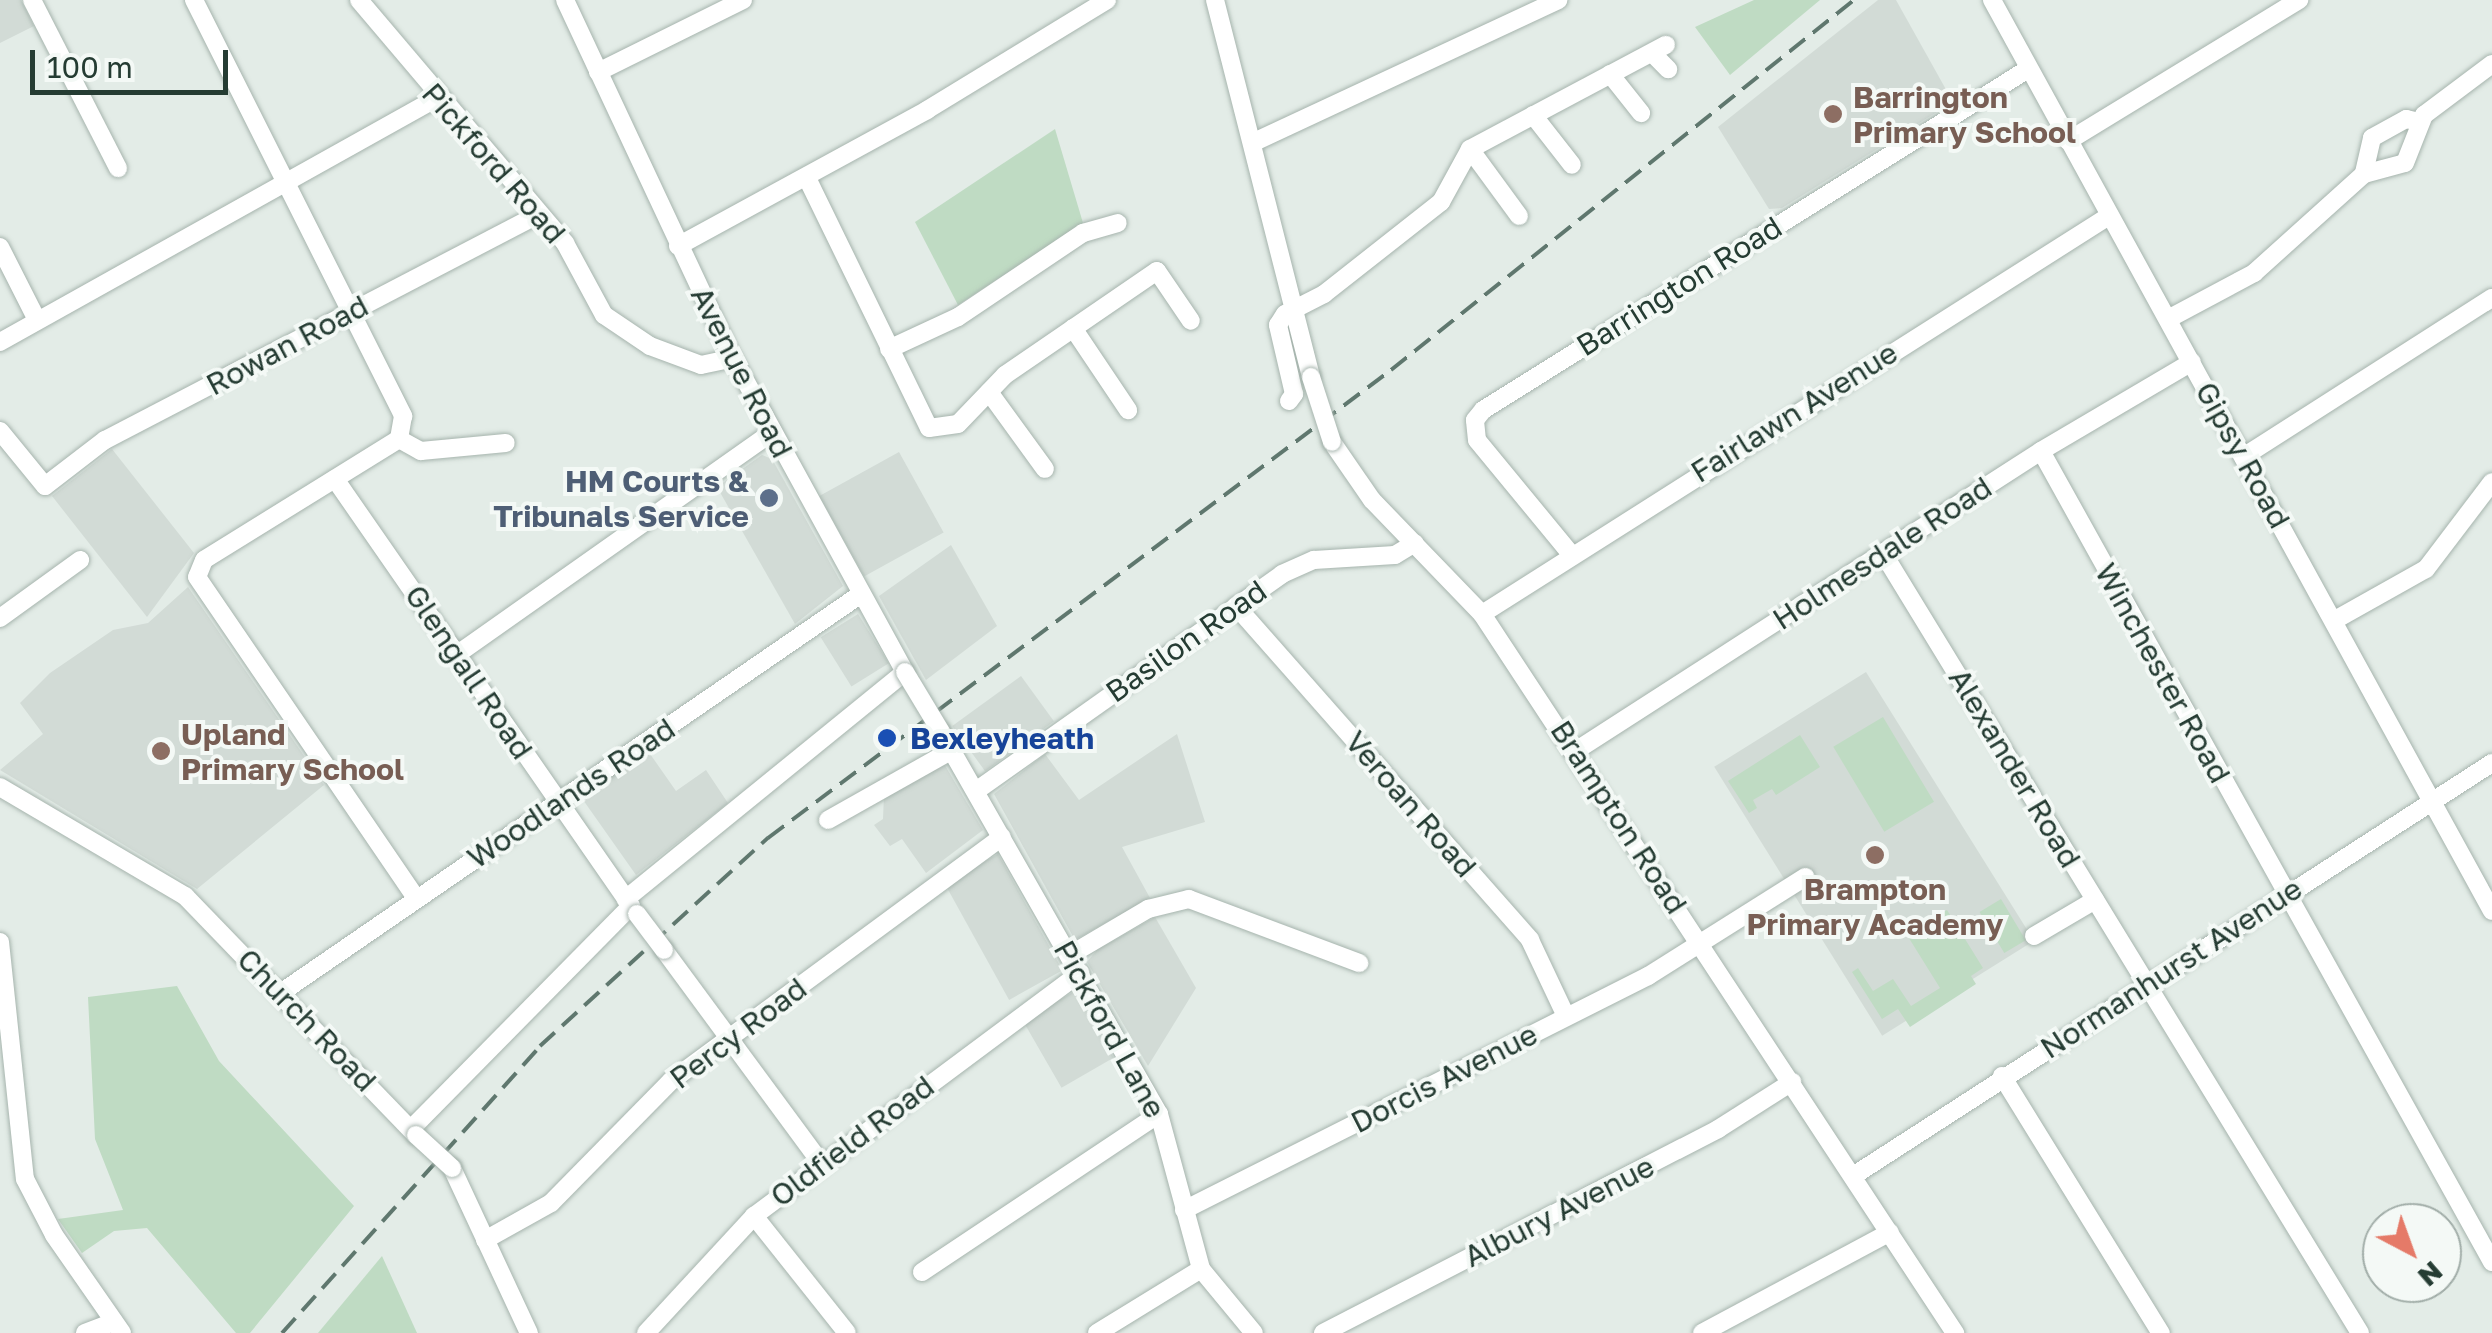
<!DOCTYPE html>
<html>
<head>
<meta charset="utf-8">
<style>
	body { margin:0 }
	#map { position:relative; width:2492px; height:1333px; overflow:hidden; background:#e3ece7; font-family:"Golos Text",sans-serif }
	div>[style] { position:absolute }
	.built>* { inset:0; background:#d2dbd6; transform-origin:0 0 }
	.green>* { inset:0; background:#bfdbc3; transform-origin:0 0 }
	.roads { filter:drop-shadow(0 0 2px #a6b4ad) drop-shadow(0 0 2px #a6b4ad) }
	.minor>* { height:18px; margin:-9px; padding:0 9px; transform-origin:9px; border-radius:9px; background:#fff }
	.rail>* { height:4px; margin-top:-2px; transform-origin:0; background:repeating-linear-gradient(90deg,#5f776e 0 20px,transparent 0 30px) }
	.bridges { filter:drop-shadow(0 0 2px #a6b4ad) drop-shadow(0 0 2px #a6b4ad) }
	.minor-bridge>* { height:18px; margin:-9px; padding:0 9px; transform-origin:9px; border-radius:9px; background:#fff }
	.dots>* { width:28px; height:28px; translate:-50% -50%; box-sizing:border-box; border:5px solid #f4f9f6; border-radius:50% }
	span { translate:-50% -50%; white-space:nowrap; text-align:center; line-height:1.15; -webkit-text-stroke:8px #f4f9f6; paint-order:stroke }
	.education-label { font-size:30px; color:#785e54; font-weight:700 }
	.left { translate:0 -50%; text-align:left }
	.street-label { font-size:30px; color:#253c33 }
	.service-label { font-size:30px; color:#4e5e75; font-weight:700 }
	.right { translate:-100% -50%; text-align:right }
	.transit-label { font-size:30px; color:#164399; font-weight:700 }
	.north { position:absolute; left:2362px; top:1203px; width:100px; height:100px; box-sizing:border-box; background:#f4f9f6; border:2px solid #a1ada8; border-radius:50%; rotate:139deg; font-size:28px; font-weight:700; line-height:40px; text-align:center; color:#253c33 }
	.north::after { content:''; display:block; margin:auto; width:35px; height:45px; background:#e57a68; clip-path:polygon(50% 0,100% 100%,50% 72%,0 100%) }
	.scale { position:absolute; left:30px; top:50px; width:198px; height:45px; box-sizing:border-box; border:5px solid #253c33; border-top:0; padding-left:12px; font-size:30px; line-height:35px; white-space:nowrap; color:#253c33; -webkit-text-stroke:8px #f4f9f6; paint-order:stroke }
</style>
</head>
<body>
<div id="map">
	<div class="built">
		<i style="clip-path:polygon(0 0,21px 0,34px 26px,0 43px)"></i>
		<i style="clip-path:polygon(1878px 0,1896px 0,1953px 102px,1782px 208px,1769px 209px,1718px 127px)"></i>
		<i style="clip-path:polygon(112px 449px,194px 553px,147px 617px,52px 496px)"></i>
		<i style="left:899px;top:452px;width:92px;height:91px;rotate:61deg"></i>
		<i style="clip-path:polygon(762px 455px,772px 459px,843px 586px,795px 624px,717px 487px)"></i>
		<i style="clip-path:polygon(951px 545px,997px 626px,926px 680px,879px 596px)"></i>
		<i style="clip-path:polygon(188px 587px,324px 785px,197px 889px,0 770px,43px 734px,20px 703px,50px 673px,113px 630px,148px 623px)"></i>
		<i style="left:858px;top:614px;width:58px;height:44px;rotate:58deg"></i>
		<i style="left:1866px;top:672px;width:317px;height:179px;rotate:58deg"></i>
		<i style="left:1021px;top:676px;width:56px;height:85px;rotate:54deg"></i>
		<i style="clip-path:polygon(1177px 734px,1205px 822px,1122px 847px,1150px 898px,1075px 940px,994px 794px,1045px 754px,1079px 800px)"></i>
		<i style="clip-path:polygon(648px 751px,676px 791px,706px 770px,728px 803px,636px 875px,581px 797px)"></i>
		<i style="clip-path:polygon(943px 762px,983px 830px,926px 873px,902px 839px,890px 846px,874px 825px,883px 819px,884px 794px)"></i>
		<i style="left:998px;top:854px;width:133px;height:61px;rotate:61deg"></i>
		<i style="clip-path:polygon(1155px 917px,1196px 988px,1148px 1066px,1087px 962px,1097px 950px)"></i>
		<i style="left:1075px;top:991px;width:77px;height:60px;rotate:60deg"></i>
	</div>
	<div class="green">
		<i style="clip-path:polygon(1754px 0,1820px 0,1730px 75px,1695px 27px)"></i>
		<i style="clip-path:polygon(1055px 129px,1083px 223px,958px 305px,915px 222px)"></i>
		<i style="left:1883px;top:717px;width:99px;height:58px;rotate:59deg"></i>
		<i style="clip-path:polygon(1800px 735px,1820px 767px,1776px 795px,1772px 789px,1753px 800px,1757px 808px,1749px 813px,1728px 781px)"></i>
		<i style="left:2001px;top:899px;width:48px;height:25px;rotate:59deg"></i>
		<i style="clip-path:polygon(1947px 910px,1983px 968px,1971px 976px,1976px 984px,1910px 1027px,1898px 1009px,1882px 1019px,1852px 972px,1858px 968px,1873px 991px,1893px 979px,1911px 1006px,1940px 988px,1907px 935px)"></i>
		<i style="clip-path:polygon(177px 986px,219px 1061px,354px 1206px,250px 1333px,236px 1333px,147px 1228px,114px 1231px,82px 1253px,58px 1219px,123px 1210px,95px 1139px,88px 997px)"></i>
		<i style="clip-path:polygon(382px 1256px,417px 1333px,318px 1333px)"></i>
	</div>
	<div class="roads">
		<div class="minor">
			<i style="left:32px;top:0;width:189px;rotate:62.9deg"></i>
			<i style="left:194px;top:0;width:466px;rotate:63.3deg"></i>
			<i style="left:403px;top:416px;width:23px;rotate:100deg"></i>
			<i style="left:359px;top:0;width:319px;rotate:49.7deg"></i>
			<i style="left:565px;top:243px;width:82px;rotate:61.6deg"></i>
			<i style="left:604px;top:315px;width:55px;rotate:34deg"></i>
			<i style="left:650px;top:346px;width:54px;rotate:20.4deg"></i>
			<i style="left:701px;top:365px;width:33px;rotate:-12deg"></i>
			<i style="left:565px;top:0;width:395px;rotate:64.9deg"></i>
			<i style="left:733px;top:358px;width:358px;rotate:61.3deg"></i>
			<i style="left:905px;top:672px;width:360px;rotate:140.9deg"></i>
			<i style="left:1215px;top:0;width:389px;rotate:75.7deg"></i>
			<i style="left:1992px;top:0;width:1039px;rotate:61.24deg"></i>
			<i style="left:1652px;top:53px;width:23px;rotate:45deg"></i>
			<i style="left:598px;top:72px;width:162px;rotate:-26.4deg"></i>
			<i style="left:1610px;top:74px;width:50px;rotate:51.5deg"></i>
			<i style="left:1533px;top:115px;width:63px;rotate:52deg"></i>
			<i style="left:2419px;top:122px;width:13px;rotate:-167deg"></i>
			<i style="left:2406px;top:119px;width:39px;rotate:151deg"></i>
			<i style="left:2372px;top:138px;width:37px;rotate:103deg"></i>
			<i style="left:2364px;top:174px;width:42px;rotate:-15deg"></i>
			<i style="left:2405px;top:163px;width:52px;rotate:-68.4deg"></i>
			<i style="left:2424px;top:115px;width:85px;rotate:-36.9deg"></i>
			<i style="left:2068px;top:141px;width:271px;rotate:-31.4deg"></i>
			<i style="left:1252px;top:143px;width:338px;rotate:-25deg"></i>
			<i style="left:1470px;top:149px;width:83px;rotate:53.8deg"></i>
			<i style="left:807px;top:178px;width:278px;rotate:64deg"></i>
			<i style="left:929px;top:428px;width:29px;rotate:-8deg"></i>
			<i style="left:958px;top:424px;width:68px;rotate:-46.2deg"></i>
			<i style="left:1005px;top:375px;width:184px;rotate:-34.4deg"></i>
			<i style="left:1157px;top:271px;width:60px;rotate:55.8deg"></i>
			<i style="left:678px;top:246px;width:284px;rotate:-28.6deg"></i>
			<i style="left:927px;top:110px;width:211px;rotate:-31.4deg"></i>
			<i style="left:0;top:247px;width:80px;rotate:63.1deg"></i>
			<i style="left:2168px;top:319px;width:98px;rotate:-28.1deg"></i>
			<i style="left:2254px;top:273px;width:148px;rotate:-42deg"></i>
			<i style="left:1073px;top:328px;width:99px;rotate:56.1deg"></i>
			<i style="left:0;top:342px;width:501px;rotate:-29.18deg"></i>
			<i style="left:889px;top:349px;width:76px;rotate:-24.9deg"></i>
			<i style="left:958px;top:317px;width:151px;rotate:-33.9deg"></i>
			<i style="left:1083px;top:233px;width:36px;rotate:-16deg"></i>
			<i style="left:989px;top:392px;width:95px;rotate:54deg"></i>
			<i style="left:1289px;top:401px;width:9px;rotate:-54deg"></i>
			<i style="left:1294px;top:394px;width:71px;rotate:-103.1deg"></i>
			<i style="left:1278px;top:325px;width:13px;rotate:-58deg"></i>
			<i style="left:1285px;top:314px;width:44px;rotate:-27.1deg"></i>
			<i style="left:1324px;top:294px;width:149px;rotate:-38.2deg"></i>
			<i style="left:1441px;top:202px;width:60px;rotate:-61.3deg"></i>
			<i style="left:1470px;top:149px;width:222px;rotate:-28deg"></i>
			<i style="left:0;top:431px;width:71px;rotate:50.7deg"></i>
			<i style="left:45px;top:486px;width:76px;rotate:-37.5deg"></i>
			<i style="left:105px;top:440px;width:487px;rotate:-27.5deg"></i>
			<i style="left:399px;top:439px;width:229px;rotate:148.2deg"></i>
			<i style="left:204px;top:560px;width:18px;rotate:112deg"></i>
			<i style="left:197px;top:577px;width:390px;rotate:55.7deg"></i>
			<i style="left:399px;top:439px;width:25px;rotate:29deg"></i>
			<i style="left:421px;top:451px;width:85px;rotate:-5.4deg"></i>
			<i style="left:1332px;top:442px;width:70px;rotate:55.4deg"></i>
			<i style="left:1372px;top:500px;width:158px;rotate:46deg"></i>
			<i style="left:1482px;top:614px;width:861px;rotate:56.66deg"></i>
			<i style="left:2041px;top:451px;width:928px;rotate:60.92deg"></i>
			<i style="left:2243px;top:457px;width:295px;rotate:-32.6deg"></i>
			<i style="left:335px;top:479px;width:520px;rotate:55.27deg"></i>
			<i style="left:1570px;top:553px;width:146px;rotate:-129.5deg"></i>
			<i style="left:1477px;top:440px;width:20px;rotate:-96deg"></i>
			<i style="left:1475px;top:420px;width:13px;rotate:-51deg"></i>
			<i style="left:1483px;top:410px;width:643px;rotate:-32.03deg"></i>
			<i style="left:1883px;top:553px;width:914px;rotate:58.55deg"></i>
			<i style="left:1236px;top:606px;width:445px;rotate:48.6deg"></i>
			<i style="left:1530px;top:940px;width:84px;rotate:64.7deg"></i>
			<i style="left:1482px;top:614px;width:743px;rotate:-32.41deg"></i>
			<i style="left:0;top:618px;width:99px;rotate:-35.9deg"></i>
			<i style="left:2335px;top:620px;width:104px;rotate:-29.3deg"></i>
			<i style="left:2426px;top:569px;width:109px;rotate:-52.8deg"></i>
			<i style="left:459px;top:653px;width:382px;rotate:-35.2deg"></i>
			<i style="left:941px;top:732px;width:440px;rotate:60.3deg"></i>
			<i style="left:1159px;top:1114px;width:161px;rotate:74.8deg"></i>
			<i style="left:1201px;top:1269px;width:83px;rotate:50.4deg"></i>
			<i style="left:1577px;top:750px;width:552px;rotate:-32.8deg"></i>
			<i style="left:2041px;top:451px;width:175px;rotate:-30.5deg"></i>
			<i style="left:0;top:787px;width:215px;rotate:30.5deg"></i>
			<i style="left:185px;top:896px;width:332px;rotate:46deg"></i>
			<i style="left:976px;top:791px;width:375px;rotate:-35.3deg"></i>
			<i style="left:1282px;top:574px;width:35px;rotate:-24deg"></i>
			<i style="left:1314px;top:560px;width:81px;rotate:-3.5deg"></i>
			<i style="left:1395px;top:555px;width:23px;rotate:-31deg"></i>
			<i style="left:828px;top:820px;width:142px;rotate:-29.4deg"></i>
			<i style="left:2034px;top:936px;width:71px;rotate:-30.5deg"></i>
			<i style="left:0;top:942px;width:238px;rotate:84deg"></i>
			<i style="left:25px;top:1179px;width:63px;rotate:62.6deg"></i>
			<i style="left:54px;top:1235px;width:119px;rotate:55.2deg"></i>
			<i style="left:664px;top:950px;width:265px;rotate:53.6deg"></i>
			<i style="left:1070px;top:955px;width:91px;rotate:-30.5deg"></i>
			<i style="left:1148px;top:909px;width:42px;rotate:-13.7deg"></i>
			<i style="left:1189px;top:899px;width:182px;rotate:20.6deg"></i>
			<i style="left:282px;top:992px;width:703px;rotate:-34.5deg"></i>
			<i style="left:2002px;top:1076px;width:302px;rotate:58.3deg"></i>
			<i style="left:411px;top:1129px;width:313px;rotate:-45.4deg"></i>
			<i style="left:452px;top:1168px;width:182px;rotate:65deg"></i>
			<i style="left:1853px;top:1176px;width:761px;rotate:-32.88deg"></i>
			<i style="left:1184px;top:1210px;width:520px;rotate:-26.76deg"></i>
			<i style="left:1648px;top:976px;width:186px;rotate:-32.2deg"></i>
			<i style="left:754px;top:1216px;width:149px;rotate:51.5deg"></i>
			<i style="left:485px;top:1240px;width:76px;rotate:-29.3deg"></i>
			<i style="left:551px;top:1203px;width:171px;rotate:-45.5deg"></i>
			<i style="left:671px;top:1081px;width:411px;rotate:-36.4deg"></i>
			<i style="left:922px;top:1272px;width:285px;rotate:-33.7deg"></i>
			<i style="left:85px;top:1333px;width:31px;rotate:-21deg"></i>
			<i style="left:646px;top:1333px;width:159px;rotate:-47.3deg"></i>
			<i style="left:754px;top:1216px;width:407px;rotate:-36.7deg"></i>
			<i style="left:1097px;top:1333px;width:122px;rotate:-31.6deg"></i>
			<i style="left:1323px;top:1333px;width:445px;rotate:-27.3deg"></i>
			<i style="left:1718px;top:1129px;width:88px;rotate:-32.4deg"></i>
			<i style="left:1702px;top:1333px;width:213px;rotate:-28.2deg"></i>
		</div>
	</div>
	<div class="rail">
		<i style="left:282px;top:1333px;width:386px;rotate:-48deg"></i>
		<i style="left:540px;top:1046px;width:309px;rotate:-42.4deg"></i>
		<i style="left:768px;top:838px;width:779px;rotate:-36.91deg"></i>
		<i style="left:1391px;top:370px;width:593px;rotate:-38.63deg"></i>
	</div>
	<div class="bridges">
		<div class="minor-bridge">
			<i style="left:1311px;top:377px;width:68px;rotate:72.1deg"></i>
			<i style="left:905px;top:672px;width:70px;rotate:59deg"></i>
			<i style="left:637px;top:914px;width:45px;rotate:53.1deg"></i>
			<i style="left:416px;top:1135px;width:49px;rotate:42.5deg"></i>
		</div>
	</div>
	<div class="dots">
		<i style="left:1833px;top:114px;background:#8d6e63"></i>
		<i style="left:769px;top:498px;background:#5c6f8a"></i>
		<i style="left:887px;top:738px;background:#1a4fb4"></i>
		<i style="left:161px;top:751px;background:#8d6e63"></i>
		<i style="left:1875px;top:855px;background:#8d6e63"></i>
	</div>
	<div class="education-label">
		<span class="left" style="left:1853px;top:114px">Barrington<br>Primary School</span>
		<span class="left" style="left:181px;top:751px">Upland<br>Primary School</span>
		<span style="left:1875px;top:906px">Brampton<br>Primary Academy</span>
	</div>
	<div class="street-label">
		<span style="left:494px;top:163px;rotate:49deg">Pickford Road</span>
		<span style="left:1679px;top:286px;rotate:-32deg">Barrington Road</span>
		<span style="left:287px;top:345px;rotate:-28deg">Rowan Road</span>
		<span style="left:742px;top:372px;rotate:63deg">Avenue Road</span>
		<span style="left:1794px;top:412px;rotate:-32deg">Fairlawn Avenue</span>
		<span style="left:2243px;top:455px;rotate:61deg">Gipsy Road</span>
		<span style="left:1882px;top:553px;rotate:-33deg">Holmesdale Road</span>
		<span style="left:1186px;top:641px;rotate:-35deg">Basilon Road</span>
		<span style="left:469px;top:672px;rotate:56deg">Glengall Road</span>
		<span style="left:2163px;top:673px;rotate:61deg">Winchester Road</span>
		<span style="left:2015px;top:768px;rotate:59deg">Alexander Road</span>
		<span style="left:571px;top:793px;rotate:-34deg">Woodlands Road</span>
		<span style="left:1411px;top:804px;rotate:49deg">Veroan Road</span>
		<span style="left:1619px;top:817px;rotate:57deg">Brampton Road</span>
		<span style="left:2171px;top:968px;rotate:-33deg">Normanhurst Avenue</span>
		<span style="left:307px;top:1020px;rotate:46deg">Church Road</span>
		<span style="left:1110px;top:1029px;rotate:61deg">Pickford Lane</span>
		<span style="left:738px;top:1033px;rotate:-37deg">Percy Road</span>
		<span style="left:1444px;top:1078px;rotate:-27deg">Dorcis Avenue</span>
		<span style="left:852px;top:1141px;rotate:-37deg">Oldfield Road</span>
		<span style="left:1559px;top:1211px;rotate:-27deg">Albury Avenue</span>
	</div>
	<div class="service-label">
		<span class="right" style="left:749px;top:498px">HM Courts &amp;<br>Tribunals Service</span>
	</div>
	<div class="transit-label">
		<span class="left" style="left:910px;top:738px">Bexleyheath</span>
	</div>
	<div class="north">N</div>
	<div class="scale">100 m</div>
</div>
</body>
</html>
